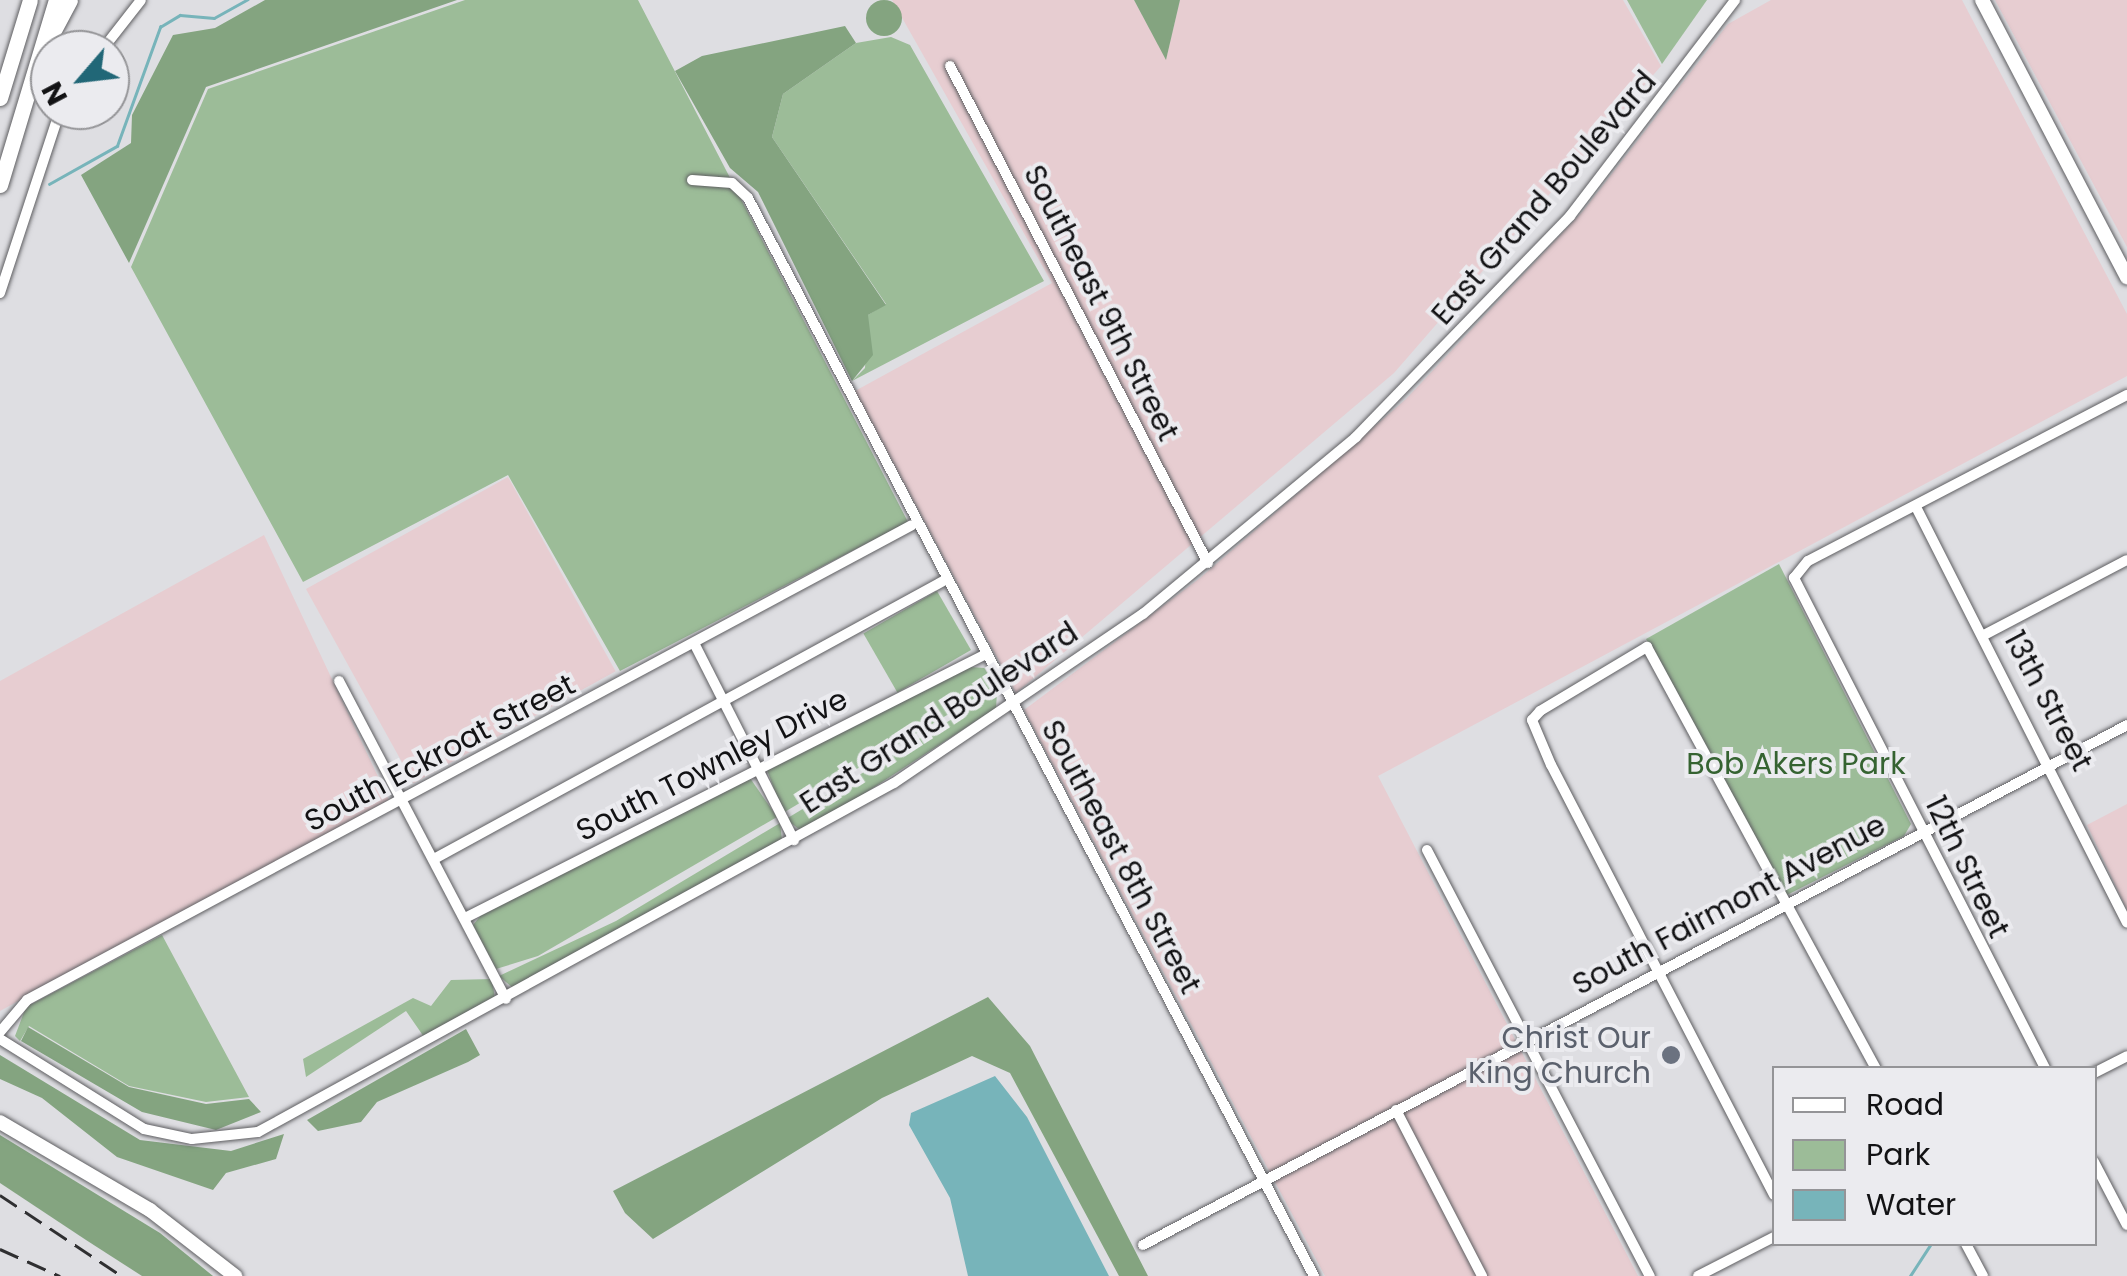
<!DOCTYPE html>
<html>
<head>
<meta charset="utf-8">
<style>
	body { margin:0 }
	#map { position:relative; width:2127px; height:1276px; overflow:hidden; background:#dedee2; font-family:Poppins,sans-serif }
	div>[style] { position:absolute }
	.industrial>* { inset:0; background:#e7cdd1; transform-origin:0 0 }
	.green>* { inset:0; background:#9cbc98; transform-origin:0 0 }
	.forest>* { inset:0; background:#84a480 }
	.round { border-radius:50% }
	.water>* { inset:0; background:#77b4ba }
	.stream>* { height:2.5px; margin:-1.25px; padding:0 1.25px; transform-origin:1.25px; border-radius:1.25px; background:#77b4ba }
	.roads { filter:drop-shadow(0 0 2px #5e5e61) drop-shadow(0 0 2px #5e5e61) }
	.minor>* { height:10px; margin:-5px; padding:0 5px; transform-origin:5px; border-radius:5px; background:#fff }
	.major>* { height:14px; margin:-7px; padding:0 7px; transform-origin:7px; border-radius:7px; background:#fff }
	.highway>* { height:15px; margin:-7.5px; padding:0 7.5px; transform-origin:7.5px; border-radius:7.5px; background:#fff }
	.rail>* { height:2.5px; margin-top:-1.25px; transform-origin:0; background:repeating-linear-gradient(90deg,#2f2f31 0 20px,transparent 0 30px) }
	.dots>* { width:28px; height:28px; translate:-50% -50%; box-sizing:border-box; border:5px solid #ebebef; border-radius:50% }
	span { translate:-50% -50%; white-space:nowrap; text-align:center; line-height:1.15; -webkit-text-stroke:8px #ebebef; paint-order:stroke }
	.street-label { font-size:30px; color:#121214 }
	.park-label { font-size:30px; color:#356331 }
	.worship-label { font-size:30px; color:#5b616d }
	.right { translate:-100% -50%; text-align:right }
	.legend { position:absolute; left:1772px; top:1066px; width:325px; height:180px; box-sizing:border-box; background:#ebebef; border:2px solid #949497; margin:0; padding:12px 18px; list-style:none; font-size:30px; color:#121214 }
	.legend li { display:flex; align-items:center; gap:20px; height:50px }
	.legend b { width:50px; border:2px solid #949497 }
	.north { position:absolute; left:30px; top:30px; width:100px; height:100px; box-sizing:border-box; background:#ebebef; border:2px solid #949497; border-radius:50%; rotate:242deg; font-size:28px; font-weight:700; line-height:40px; text-align:center; color:#121214 }
	.north::after { content:''; display:block; margin:auto; width:35px; height:45px; background:#216777; clip-path:polygon(50% 0,100% 100%,50% 72%,0 100%) }
</style>
</head>
<body>
<div id="map">
	<div class="industrial">
		<i style="clip-path:polygon(892px 0,1134px 0,1166px 59px,1180px 0,1623px 0,1661px 66px,1394px 373px,1016px 693px,855px 391px,1052px 283px)"></i>
		<i style="clip-path:polygon(1771px 0,1962px 0,2127px 314px,2127px 376px,1378px 776px,1638px 1276px,1325px 1276px,1024px 710px,1200px 578px,1406px 399px,1583px 211px,1728px 24px)"></i>
		<i style="clip-path:polygon(1995px 0,2127px 0,2127px 247px)"></i>
		<i style="left:508px;top:477px;width:222px;height:231px;rotate:61deg"></i>
		<i style="clip-path:polygon(264px 535px,389px 800px,0 1011px,0 681px)"></i>
		<i style="clip-path:polygon(2127px 804px,2127px 910px,2087px 825px)"></i>
	</div>
	<div class="green">
		<i style="clip-path:polygon(465px 0,638px 0,908px 522px,620px 671px,508px 475px,303px 582px,131px 267px,208px 89px)"></i>
		<i style="clip-path:polygon(1627px 0,1707px 0,1662px 64px)"></i>
		<i style="clip-path:polygon(891px 37px,910px 45px,1044px 281px,852px 381px,865px 368px,868px 315px,886px 304px,772px 137px,783px 94px,856px 43px)"></i>
		<i style="clip-path:polygon(1779px 564px,1911px 824px,1904px 836px,1785px 896px,1646px 639px)"></i>
		<i style="left:937px;top:591px;width:68px;height:85px;rotate:60deg"></i>
		<i style="clip-path:polygon(970px 667px,985px 668px,994px 687px,783px 813px,767px 770px)"></i>
		<i style="clip-path:polygon(997px 692px,996px 708px,856px 799px,800px 830px,786px 819px)"></i>
		<i style="clip-path:polygon(750px 778px,777px 817px,538px 956px,496px 969px,473px 925px,482px 914px)"></i>
		<i style="clip-path:polygon(780px 823px,782px 840px,513px 988px,499px 976px,616px 921px)"></i>
		<i style="clip-path:polygon(162px 935px,249px 1097px,206px 1102px,129px 1086px,29px 1026px,20px 1041px,15px 1036px,26px 1007px)"></i>
		<i style="clip-path:polygon(492px 979px,495px 999px,424px 1037px,406px 1011px,306px 1077px,303px 1059px,413px 998px,431px 1006px,451px 980px)"></i>
	</div>
	<div class="forest">
		<i style="clip-path:polygon(265px 0,457px 0,206px 87px,129px 263px,81px 175px,131px 143px,132px 115px,173px 35px,215px 28px)"></i>
		<i style="clip-path:polygon(1134px 0,1180px 0,1166px 60px)"></i>
		<i class="round" style="left:866px;top:0;width:36px;height:36px"></i>
		<i style="clip-path:polygon(845px 26px,856px 43px,783px 94px,772px 137px,886px 305px,868px 315px,873px 355px,852px 381px,758px 192px,730px 168px,675px 71px,702px 56px)"></i>
		<i style="clip-path:polygon(988px 997px,1030px 1046px,1148px 1276px,1119px 1276px,1010px 1073px,972px 1056px,882px 1098px,653px 1239px,625px 1213px,613px 1191px)"></i>
		<i style="clip-path:polygon(28px 1027px,129px 1087px,206px 1104px,249px 1099px,261px 1112px,216px 1130px,142px 1112px,21px 1041px)"></i>
		<i style="clip-path:polygon(466px 1029px,480px 1055px,468px 1062px,377px 1102px,361px 1122px,318px 1131px,307px 1120px)"></i>
		<i style="clip-path:polygon(0 1055px,140px 1140px,231px 1151px,284px 1134px,276px 1159px,226px 1173px,213px 1190px,117px 1157px,42px 1098px,0 1079px)"></i>
		<i style="clip-path:polygon(0 1135px,160px 1233px,213px 1276px,142px 1276px,86px 1240px,0 1183px)"></i>
	</div>
	<div class="water">
		<i style="clip-path:polygon(995px 1076px,1027px 1117px,1109px 1276px,968px 1276px,950px 1198px,909px 1125px,911px 1113px)"></i>
	</div>
	<div class="stream">
		<i style="left:49px;top:184px;width:78px;rotate:-29.2deg"></i>
		<i style="left:117px;top:146px;width:127px;rotate:-70.1deg"></i>
		<i style="left:160px;top:27px;width:23px;rotate:-31deg"></i>
		<i style="left:180px;top:15px;width:34px;rotate:5deg"></i>
		<i style="left:214px;top:18px;width:38px;rotate:-29deg"></i>
		<i style="left:1910px;top:1276px;width:38px;rotate:-57deg"></i>
	</div>
	<div class="roads">
		<div class="minor">
			<i style="left:102px;top:50px;width:63px;rotate:-52deg"></i>
			<i style="left:950px;top:66px;width:560px;rotate:62.57deg"></i>
			<i style="left:692px;top:180px;width:40px;rotate:4.3deg"></i>
			<i style="left:732px;top:183px;width:22px;rotate:43deg"></i>
			<i style="left:748px;top:198px;width:1218px;rotate:62.3deg"></i>
			<i style="left:0;top:293px;width:193px;rotate:-71.8deg"></i>
			<i style="left:1916px;top:507px;width:466px;rotate:63.1deg"></i>
			<i style="left:1984px;top:635px;width:161px;rotate:-27.7deg"></i>
			<i style="left:695px;top:645px;width:219px;rotate:63.1deg"></i>
			<i style="left:339px;top:681px;width:359px;rotate:62.3deg"></i>
			<i style="left:1427px;top:850px;width:481px;rotate:62.4deg"></i>
			<i style="left:434px;top:859px;width:582px;rotate:-28.63deg"></i>
			<i style="left:465px;top:918px;width:580px;rotate:-26.87deg"></i>
			<i style="left:0;top:1032px;width:42px;rotate:-49.8deg"></i>
			<i style="left:27px;top:1000px;width:1004px;rotate:-28.22deg"></i>
			<i style="left:0;top:1039px;width:170px;rotate:32deg"></i>
			<i style="left:144px;top:1129px;width:49px;rotate:11.8deg"></i>
			<i style="left:192px;top:1139px;width:66px;rotate:-6.1deg"></i>
			<i style="left:258px;top:1132px;width:725px;rotate:-28.76deg"></i>
			<i style="left:894px;top:783px;width:301px;rotate:-34.2deg"></i>
			<i style="left:1143px;top:614px;width:277px;rotate:-39.7deg"></i>
			<i style="left:1356px;top:437px;width:308px;rotate:-45.9deg"></i>
			<i style="left:1570px;top:216px;width:272px;rotate:-52.6deg"></i>
			<i style="left:2045px;top:1068px;width:551px;rotate:-117.12deg"></i>
			<i style="left:1794px;top:578px;width:22px;rotate:-51deg"></i>
			<i style="left:1808px;top:561px;width:360px;rotate:-27.5deg"></i>
			<i style="left:2094px;top:1073px;width:37px;rotate:-27deg"></i>
			<i style="left:1396px;top:1110px;width:187px;rotate:62.6deg"></i>
			<i style="left:2094px;top:1162px;width:71px;rotate:62.4deg"></i>
			<i style="left:1774px;top:1195px;width:484px;rotate:-117.4deg"></i>
			<i style="left:1551px;top:765px;width:49px;rotate:-112.9deg"></i>
			<i style="left:1532px;top:720px;width:12px;rotate:-48deg"></i>
			<i style="left:1540px;top:711px;width:125px;rotate:-30.9deg"></i>
			<i style="left:1647px;top:647px;width:479px;rotate:61.5deg"></i>
			<i style="left:1966px;top:1244px;width:36px;rotate:62deg"></i>
			<i style="left:1143px;top:1245px;width:1113px;rotate:-27.85deg"></i>
			<i style="left:1698px;top:1276px;width:85px;rotate:-27.2deg"></i>
		</div>
		<div class="major">
			<i style="left:1982px;top:0;width:313px;rotate:62.4deg"></i>
			<i style="left:0;top:1122px;width:174px;rotate:30.4deg"></i>
			<i style="left:150px;top:1210px;width:108px;rotate:37.8deg"></i>
		</div>
		<div class="highway">
			<i style="left:52px;top:34px;width:38px;rotate:-62deg"></i>
			<i style="left:0;top:98px;width:102px;rotate:-73deg"></i>
			<i style="left:0;top:185px;width:193px;rotate:-73.2deg"></i>
		</div>
	</div>
	<div class="rail">
		<i style="left:0;top:1195px;width:146px;rotate:33.6deg"></i>
		<i style="left:0;top:1249px;width:66px;rotate:24.2deg"></i>
	</div>
	<div class="dots">
		<i style="left:1671px;top:1055px;background:#6b7280"></i>
	</div>
	<div class="street-label">
		<span style="left:1544px;top:198px;rotate:-49deg">East Grand Boulevard</span>
		<span style="left:1101px;top:303px;rotate:63deg">Southeast 9th Street</span>
		<span style="left:2048px;top:701px;rotate:62deg">13th Street</span>
		<span style="left:939px;top:718px;rotate:-33deg">East Grand Boulevard</span>
		<span style="left:440px;top:753px;rotate:-28deg">South Eckroat Street</span>
		<span style="left:712px;top:765px;rotate:-27deg">South Townley Drive</span>
		<span style="left:1121px;top:857px;rotate:62deg">Southeast 8th Street</span>
		<span style="left:1967px;top:867px;rotate:64deg">12th Street</span>
		<span style="left:1729px;top:905px;rotate:-28deg">South Fairmont Avenue</span>
	</div>
	<div class="park-label">
		<span style="left:1796px;top:764px">Bob Akers Park</span>
	</div>
	<div class="worship-label">
		<span class="right" style="left:1651px;top:1055px">Christ Our<br>King Church</span>
	</div>
	<ul class="legend">
	<li><b style="height:12px;background:#fff"></b>Road</li>
	<li><b style="height:28px;background:#9cbc98"></b>Park</li>
	<li><b style="height:28px;background:#77b4ba"></b>Water</li>
	</ul>
	<div class="north">N</div>
</div>
</body>
</html>
